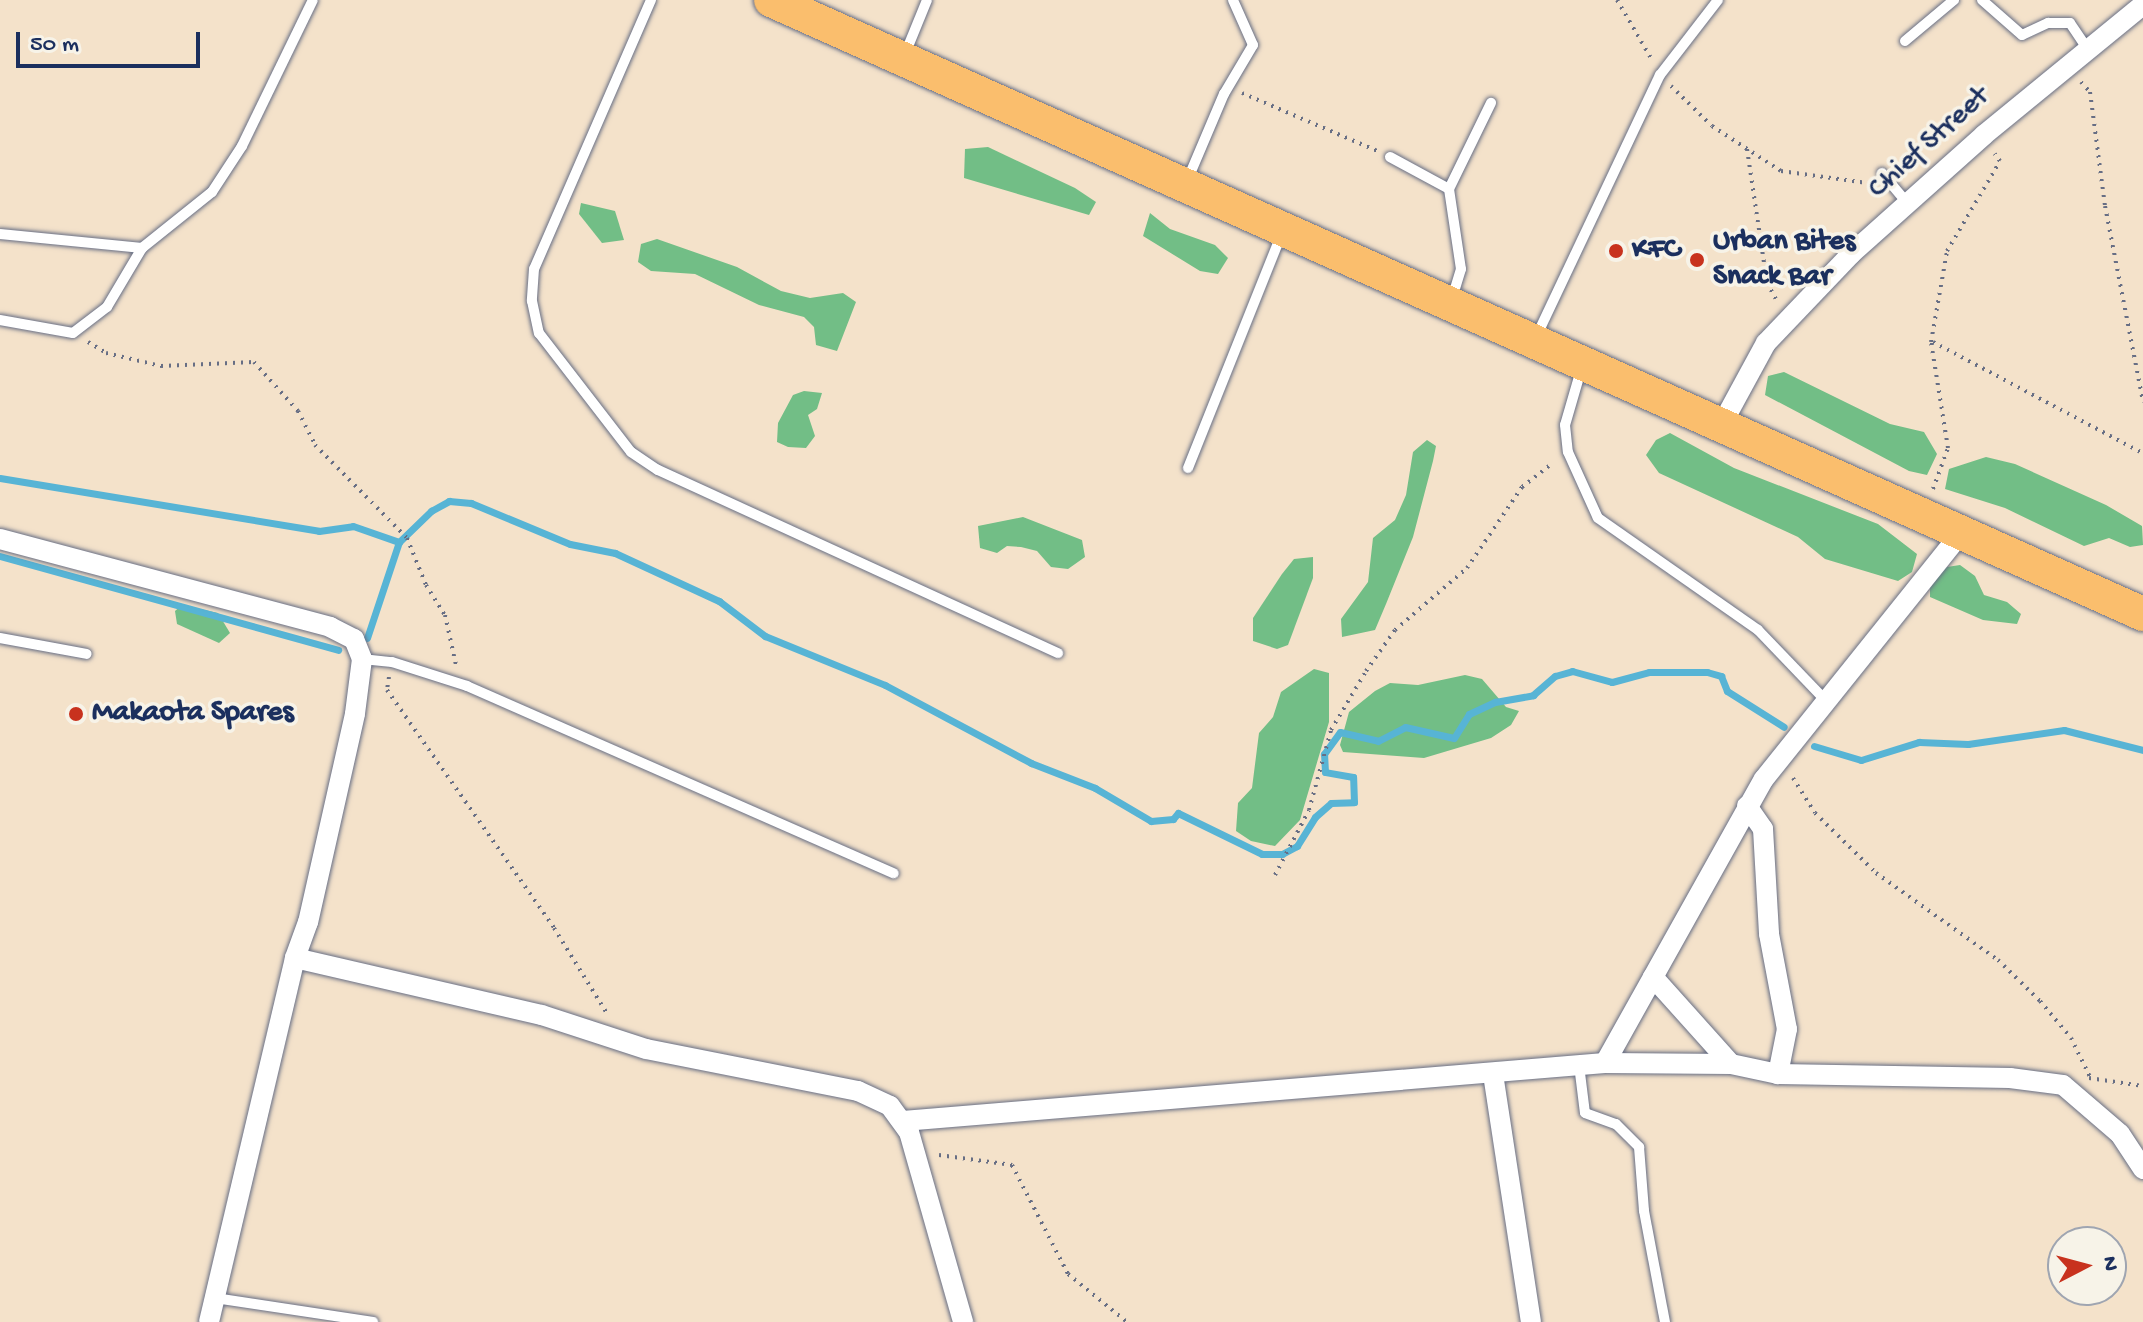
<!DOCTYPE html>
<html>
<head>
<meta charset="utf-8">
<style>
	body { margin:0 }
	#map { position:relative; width:2143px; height:1322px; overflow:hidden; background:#f4e2ca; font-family:"Gochi Hand",sans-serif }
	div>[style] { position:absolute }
	.forest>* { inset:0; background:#72be86 }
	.stream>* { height:7px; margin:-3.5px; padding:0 3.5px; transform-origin:3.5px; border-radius:3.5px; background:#57b4d5 }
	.path>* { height:4px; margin-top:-2px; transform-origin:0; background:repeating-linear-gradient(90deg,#676e84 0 2px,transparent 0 8px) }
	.roads { filter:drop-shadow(0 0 2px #676e84) drop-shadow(0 0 2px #676e84) }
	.service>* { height:10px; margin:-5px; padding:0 5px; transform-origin:5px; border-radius:5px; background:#fff }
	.minor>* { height:20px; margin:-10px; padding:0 10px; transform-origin:10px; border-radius:10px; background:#fff }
	.primary>* { height:34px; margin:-17px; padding:0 17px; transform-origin:17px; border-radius:17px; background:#fabe6d }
	.dots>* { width:22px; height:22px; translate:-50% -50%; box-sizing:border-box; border:4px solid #f7f3e8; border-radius:50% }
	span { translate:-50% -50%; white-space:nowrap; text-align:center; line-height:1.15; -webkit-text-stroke:7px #f7f3e8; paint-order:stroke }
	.street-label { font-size:30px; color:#1b2f5e }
	.poi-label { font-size:30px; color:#1b2f5e; font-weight:700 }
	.left { translate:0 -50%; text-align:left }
	.north { position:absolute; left:2047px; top:1226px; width:80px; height:80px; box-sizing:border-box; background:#f7f3e8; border:2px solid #9fa5b1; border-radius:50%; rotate:84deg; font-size:22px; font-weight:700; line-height:32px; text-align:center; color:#1b2f5e }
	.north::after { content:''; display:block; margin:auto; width:28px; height:36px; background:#c8321e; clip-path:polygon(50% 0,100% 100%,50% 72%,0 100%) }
	.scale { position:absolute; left:16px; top:32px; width:184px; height:36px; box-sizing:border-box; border:4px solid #1b2f5e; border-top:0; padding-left:10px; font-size:24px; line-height:28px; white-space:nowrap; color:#1b2f5e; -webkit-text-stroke:6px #f7f3e8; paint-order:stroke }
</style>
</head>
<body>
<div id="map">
	<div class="forest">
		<i style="clip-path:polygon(988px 147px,1075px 188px,1096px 202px,1089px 215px,964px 178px,965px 149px)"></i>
		<i style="clip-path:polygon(581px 203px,615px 211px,624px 240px,602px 243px,579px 214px)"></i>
		<i style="clip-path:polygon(1150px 213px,1170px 229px,1215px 245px,1228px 258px,1218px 274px,1200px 271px,1143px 236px)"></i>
		<i style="clip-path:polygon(657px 239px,737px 267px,781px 291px,810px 298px,843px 293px,856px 302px,837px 351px,816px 345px,814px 327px,804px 317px,759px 305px,695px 274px,651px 271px,638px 262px,641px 244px)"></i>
		<i style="clip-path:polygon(1784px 372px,1890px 424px,1924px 432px,1937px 454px,1927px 475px,1909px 471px,1765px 395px,1768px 376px)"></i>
		<i style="clip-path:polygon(804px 391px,822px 393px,817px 409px,808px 415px,815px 436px,806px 448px,788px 447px,777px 442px,778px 423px,793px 395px)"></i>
		<i style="clip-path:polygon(1670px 433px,1734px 468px,1878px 524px,1917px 554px,1912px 572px,1898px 581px,1825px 559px,1798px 537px,1659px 473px,1646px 455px,1656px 440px)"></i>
		<i style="clip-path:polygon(1427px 440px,1436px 446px,1433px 461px,1413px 537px,1386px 604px,1375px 630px,1342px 637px,1341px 619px,1368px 582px,1373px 538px,1395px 520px,1406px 495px,1413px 452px)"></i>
		<i style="clip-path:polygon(1986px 457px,2015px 464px,2106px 505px,2142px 526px,2143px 545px,2130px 547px,2109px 538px,2084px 546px,2005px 508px,1945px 489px,1949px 469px)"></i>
		<i style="clip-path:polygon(1023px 517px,1082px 540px,1085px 557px,1068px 569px,1051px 567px,1037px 551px,1021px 547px,1007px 546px,997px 553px,980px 548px,978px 526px)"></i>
		<i style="clip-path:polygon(1313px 557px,1313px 578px,1288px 645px,1277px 649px,1253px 641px,1253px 618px,1282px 574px,1294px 559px)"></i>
		<i style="clip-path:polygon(1960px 565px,1975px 576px,1984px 595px,2007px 602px,2021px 614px,2017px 624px,1983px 620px,1930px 597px,1930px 584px,1947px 567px)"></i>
		<i style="clip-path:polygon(182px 605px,218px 613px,230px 633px,219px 643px,177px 624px,175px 611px)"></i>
		<i style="clip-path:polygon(1314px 669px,1329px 673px,1329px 722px,1300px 820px,1275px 846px,1251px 841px,1236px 831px,1238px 803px,1252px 788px,1259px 733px,1273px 717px,1281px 692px)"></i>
		<i style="clip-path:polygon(1465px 675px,1482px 679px,1506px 707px,1519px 711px,1511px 725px,1491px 738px,1424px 758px,1343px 752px,1340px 745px,1349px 712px,1375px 691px,1390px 683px,1418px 685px)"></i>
	</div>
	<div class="stream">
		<i style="left:0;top:478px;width:323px;rotate:9.4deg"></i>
		<i style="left:319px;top:531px;width:34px;rotate:-8deg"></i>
		<i style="left:353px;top:526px;width:49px;rotate:19.2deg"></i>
		<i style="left:399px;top:542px;width:45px;rotate:-44.1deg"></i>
		<i style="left:431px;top:511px;width:21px;rotate:-29deg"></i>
		<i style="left:449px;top:501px;width:22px;rotate:5deg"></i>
		<i style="left:471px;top:503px;width:107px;rotate:22.5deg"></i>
		<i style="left:570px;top:544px;width:46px;rotate:11.3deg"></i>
		<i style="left:615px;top:553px;width:115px;rotate:24.8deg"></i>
		<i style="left:719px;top:601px;width:58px;rotate:37.3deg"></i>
		<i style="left:765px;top:636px;width:130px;rotate:22.2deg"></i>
		<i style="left:885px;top:685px;width:166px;rotate:28.1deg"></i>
		<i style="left:1031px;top:763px;width:69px;rotate:21.3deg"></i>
		<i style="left:1095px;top:788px;width:65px;rotate:30.5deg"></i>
		<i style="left:1151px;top:821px;width:22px;rotate:-5deg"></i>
		<i style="left:1173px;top:819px;width:8px;rotate:-50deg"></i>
		<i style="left:1178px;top:813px;width:93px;rotate:26deg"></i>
		<i style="left:1262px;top:854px;width:20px"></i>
		<i style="left:1282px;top:854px;width:17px;rotate:-28deg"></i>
		<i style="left:1297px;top:846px;width:34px;rotate:-58deg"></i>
		<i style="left:1315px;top:817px;width:21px;rotate:-41deg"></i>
		<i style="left:1331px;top:803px;width:23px;rotate:-2deg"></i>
		<i style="left:1354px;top:802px;width:25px;rotate:-92deg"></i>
		<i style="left:1353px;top:777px;width:28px;rotate:-170deg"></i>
		<i style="left:1325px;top:772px;width:18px;rotate:-93deg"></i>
		<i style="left:1324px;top:754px;width:27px;rotate:-54deg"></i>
		<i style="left:1340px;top:732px;width:39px;rotate:13deg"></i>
		<i style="left:1378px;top:741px;width:30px;rotate:-27deg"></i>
		<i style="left:1405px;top:727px;width:50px;rotate:12.7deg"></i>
		<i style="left:1454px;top:738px;width:28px;rotate:-58deg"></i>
		<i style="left:1469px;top:714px;width:29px;rotate:-25deg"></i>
		<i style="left:1495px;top:702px;width:39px;rotate:-10deg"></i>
		<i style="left:1533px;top:695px;width:29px;rotate:-41deg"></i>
		<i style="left:1555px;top:676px;width:18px;rotate:-16deg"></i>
		<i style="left:1572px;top:671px;width:41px;rotate:15.4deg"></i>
		<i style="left:1612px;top:682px;width:38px;rotate:-15deg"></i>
		<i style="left:1649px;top:672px;width:58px"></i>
		<i style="left:1707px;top:672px;width:15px;rotate:16deg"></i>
		<i style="left:1721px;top:676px;width:16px;rotate:68deg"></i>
		<i style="left:1727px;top:691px;width:67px;rotate:32.3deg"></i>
		<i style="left:0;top:556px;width:351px;rotate:15.5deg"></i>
		<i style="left:367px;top:638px;width:101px;rotate:-71.6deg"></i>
		<i style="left:1814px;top:746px;width:49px;rotate:16.6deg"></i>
		<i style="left:1861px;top:760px;width:61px;rotate:-17.2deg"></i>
		<i style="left:1919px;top:742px;width:49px;rotate:2.3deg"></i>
		<i style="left:1968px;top:744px;width:97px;rotate:-8.3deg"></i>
		<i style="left:2064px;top:730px;width:81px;rotate:14.2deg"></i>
	</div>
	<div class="path">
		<i style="left:1617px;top:0;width:69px;rotate:59.7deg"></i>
		<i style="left:2081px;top:82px;width:13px;rotate:48deg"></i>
		<i style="left:2090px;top:92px;width:115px;rotate:82.5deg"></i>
		<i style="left:2105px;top:206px;width:200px;rotate:79deg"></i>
		<i style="left:1671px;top:86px;width:57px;rotate:44.3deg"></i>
		<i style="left:1712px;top:126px;width:82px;rotate:33.1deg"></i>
		<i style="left:1781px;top:171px;width:87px;rotate:7.9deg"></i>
		<i style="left:1242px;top:93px;width:147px;rotate:23.2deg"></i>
		<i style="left:1747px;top:149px;width:135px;rotate:81.5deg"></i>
		<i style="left:1767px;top:283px;width:18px;rotate:61deg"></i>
		<i style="left:88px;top:342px;width:21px;rotate:31deg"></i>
		<i style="left:106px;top:353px;width:57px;rotate:13.3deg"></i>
		<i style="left:161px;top:366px;width:93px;rotate:-2.5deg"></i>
		<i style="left:254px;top:362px;width:66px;rotate:48.1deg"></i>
		<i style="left:298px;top:411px;width:38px;rotate:63deg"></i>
		<i style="left:315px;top:445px;width:131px;rotate:45.3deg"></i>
		<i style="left:407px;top:538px;width:51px;rotate:68deg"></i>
		<i style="left:426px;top:585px;width:36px;rotate:58deg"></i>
		<i style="left:445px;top:615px;width:51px;rotate:77.6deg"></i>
		<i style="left:1933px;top:342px;width:238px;rotate:27.9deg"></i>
		<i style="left:1933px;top:489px;width:44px;rotate:-69.9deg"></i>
		<i style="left:1948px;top:448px;width:107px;rotate:-99.1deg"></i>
		<i style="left:1931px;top:342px;width:92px;rotate:-80deg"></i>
		<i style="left:1947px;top:251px;width:104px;rotate:-59.5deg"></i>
		<i style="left:2000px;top:161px;width:9px;rotate:-126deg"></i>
		<i style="left:389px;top:677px;width:13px;rotate:99deg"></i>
		<i style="left:387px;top:690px;width:291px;rotate:54.9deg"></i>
		<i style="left:554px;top:928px;width:99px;rotate:58.2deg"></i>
		<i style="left:1793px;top:778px;width:41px;rotate:57.8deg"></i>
		<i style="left:1815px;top:813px;width:86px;rotate:44.5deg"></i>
		<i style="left:1876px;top:873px;width:150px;rotate:35.5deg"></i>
		<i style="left:1998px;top:960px;width:59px;rotate:44.3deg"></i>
		<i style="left:2040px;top:1001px;width:48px;rotate:50deg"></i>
		<i style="left:2071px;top:1038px;width:43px;rotate:64deg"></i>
		<i style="left:1275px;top:875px;width:73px;rotate:-62.4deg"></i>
		<i style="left:1309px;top:810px;width:83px;rotate:-74.6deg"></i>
		<i style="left:1331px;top:730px;width:69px;rotate:-59.3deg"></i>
		<i style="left:1366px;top:671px;width:50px;rotate:-54.7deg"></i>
		<i style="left:1395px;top:630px;width:95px;rotate:-40.7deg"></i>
		<i style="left:1467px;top:568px;width:98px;rotate:-55.8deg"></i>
		<i style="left:1522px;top:487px;width:39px;rotate:-38deg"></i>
		<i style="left:2089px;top:1078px;width:55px;rotate:8.4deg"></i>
		<i style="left:939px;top:1155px;width:74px;rotate:7.8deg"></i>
		<i style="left:1012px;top:1165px;width:123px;rotate:62.8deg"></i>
		<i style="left:1068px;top:1274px;width:76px;rotate:39.1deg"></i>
	</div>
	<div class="roads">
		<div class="service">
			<i style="left:651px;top:0;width:293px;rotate:113.5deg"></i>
			<i style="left:534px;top:269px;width:32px;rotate:94deg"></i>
			<i style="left:532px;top:301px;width:33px;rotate:78deg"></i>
			<i style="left:539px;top:333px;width:150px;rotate:52.3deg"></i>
			<i style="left:631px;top:452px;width:32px;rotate:34deg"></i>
			<i style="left:658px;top:470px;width:440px;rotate:24.6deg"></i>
			<i style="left:1982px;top:0;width:53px;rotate:41.2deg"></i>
			<i style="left:2022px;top:35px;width:29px;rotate:-25deg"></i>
			<i style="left:2048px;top:23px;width:22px"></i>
			<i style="left:2070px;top:23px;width:30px;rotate:56deg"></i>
			<i style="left:1905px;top:41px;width:64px;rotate:-39.9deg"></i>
			<i style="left:905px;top:54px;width:58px;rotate:-67.8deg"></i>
			<i style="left:1390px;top:157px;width:67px;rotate:28.5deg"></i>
			<i style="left:1449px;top:189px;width:81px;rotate:81.5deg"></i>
			<i style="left:1461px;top:269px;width:31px;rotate:107deg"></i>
			<i style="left:1882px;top:173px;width:42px;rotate:49.8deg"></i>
			<i style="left:1187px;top:181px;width:95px;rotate:-67deg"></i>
			<i style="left:1224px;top:94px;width:57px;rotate:-59.4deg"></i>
			<i style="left:1253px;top:45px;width:49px;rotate:-114deg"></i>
			<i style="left:1449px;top:189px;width:96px;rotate:-64deg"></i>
			<i style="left:0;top:234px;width:143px;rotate:5.6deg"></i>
			<i style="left:0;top:320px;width:74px;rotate:10.1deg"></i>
			<i style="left:73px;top:333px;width:43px;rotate:-37.4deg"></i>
			<i style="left:107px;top:307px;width:69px;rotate:-59.3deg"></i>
			<i style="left:142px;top:248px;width:90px;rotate:-38.7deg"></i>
			<i style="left:212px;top:192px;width:55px;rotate:-56.9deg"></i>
			<i style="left:242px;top:146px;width:162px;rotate:-64.1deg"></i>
			<i style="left:1536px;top:337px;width:290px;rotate:-64.7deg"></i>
			<i style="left:1660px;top:75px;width:95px;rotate:-52.3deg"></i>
			<i style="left:1581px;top:370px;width:57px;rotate:106.2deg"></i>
			<i style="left:1565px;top:425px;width:27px;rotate:84deg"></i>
			<i style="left:1568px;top:452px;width:72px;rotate:65.6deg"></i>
			<i style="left:1598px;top:518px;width:195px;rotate:35deg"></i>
			<i style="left:1758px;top:630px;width:100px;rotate:46.2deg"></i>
			<i style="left:1188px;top:468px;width:253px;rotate:-68.2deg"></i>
			<i style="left:0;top:638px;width:88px;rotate:10.4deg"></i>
			<i style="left:362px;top:659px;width:30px;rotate:6deg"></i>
			<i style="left:392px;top:662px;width:79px;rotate:17.7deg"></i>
			<i style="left:467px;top:686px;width:466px;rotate:23.7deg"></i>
			<i style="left:1579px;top:1065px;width:48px;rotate:82.9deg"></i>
			<i style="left:1585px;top:1113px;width:33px;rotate:20deg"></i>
			<i style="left:1616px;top:1124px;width:33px;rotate:45deg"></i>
			<i style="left:1639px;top:1147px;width:64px;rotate:85.5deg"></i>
			<i style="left:1644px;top:1211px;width:113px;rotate:79.3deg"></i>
			<i style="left:215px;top:1298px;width:160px;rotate:8.6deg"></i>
		</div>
		<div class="minor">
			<i style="left:1722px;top:424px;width:92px;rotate:-61.5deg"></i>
			<i style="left:1766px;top:343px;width:123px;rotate:-46.3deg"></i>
			<i style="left:1851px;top:254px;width:178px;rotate:-41.8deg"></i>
			<i style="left:1984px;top:135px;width:205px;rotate:-39.3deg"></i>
			<i style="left:0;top:539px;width:342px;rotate:14.9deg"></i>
			<i style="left:330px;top:627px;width:27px;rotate:27deg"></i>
			<i style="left:354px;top:639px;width:22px;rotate:68deg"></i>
			<i style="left:362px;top:659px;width:55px;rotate:97.3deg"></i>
			<i style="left:355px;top:714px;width:213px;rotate:102.7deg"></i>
			<i style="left:308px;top:922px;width:38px;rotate:110deg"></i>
			<i style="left:295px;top:958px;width:374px;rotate:103.3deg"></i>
			<i style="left:1747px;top:806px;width:28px;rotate:55deg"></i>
			<i style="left:1763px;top:829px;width:105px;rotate:86.7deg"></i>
			<i style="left:1769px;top:934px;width:97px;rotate:79.3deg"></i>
			<i style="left:1787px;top:1029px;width:46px;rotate:101.3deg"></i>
			<i style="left:295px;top:958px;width:253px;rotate:13deg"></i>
			<i style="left:542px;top:1015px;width:109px;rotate:18.1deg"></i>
			<i style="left:646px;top:1049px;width:216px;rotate:11.2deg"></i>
			<i style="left:858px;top:1091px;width:35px;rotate:25deg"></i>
			<i style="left:890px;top:1106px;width:32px;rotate:54deg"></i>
			<i style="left:909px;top:1132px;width:198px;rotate:74.1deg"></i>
			<i style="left:1653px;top:977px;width:117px;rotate:48.1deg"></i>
			<i style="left:1605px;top:1063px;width:325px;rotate:-60.8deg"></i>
			<i style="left:1764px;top:779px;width:318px;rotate:-51.3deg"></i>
			<i style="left:1493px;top:1074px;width:251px;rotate:81.3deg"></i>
			<i style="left:903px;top:1121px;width:704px;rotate:-4.72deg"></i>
			<i style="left:1605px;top:1063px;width:126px;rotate:0.5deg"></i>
			<i style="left:1731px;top:1064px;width:48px;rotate:12deg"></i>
			<i style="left:1778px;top:1074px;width:232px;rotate:1deg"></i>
			<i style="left:2010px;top:1078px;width:53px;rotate:7.5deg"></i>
			<i style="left:2063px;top:1085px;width:75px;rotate:40.7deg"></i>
			<i style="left:2120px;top:1134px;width:42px;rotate:56.7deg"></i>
		</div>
		<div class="primary">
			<i style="left:771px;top:0;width:1503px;rotate:24.11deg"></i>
		</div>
	</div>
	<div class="dots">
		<i style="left:1616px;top:251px;background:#c8321e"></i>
		<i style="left:1697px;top:260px;background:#c8321e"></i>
		<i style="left:76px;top:714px;background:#c8321e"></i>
	</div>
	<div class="street-label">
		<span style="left:1930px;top:144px;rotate:-42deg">Chief Street</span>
	</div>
	<div class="poi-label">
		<span class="left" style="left:1713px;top:260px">Urban Bites<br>Snack Bar</span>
		<span class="left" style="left:1632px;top:251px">KFC</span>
		<span class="left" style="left:92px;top:714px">Makaota Spares</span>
	</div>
	<div class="north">N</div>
	<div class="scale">50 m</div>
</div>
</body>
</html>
